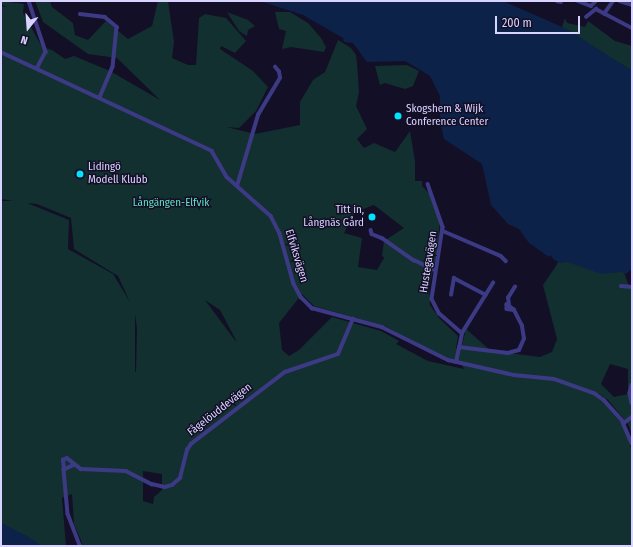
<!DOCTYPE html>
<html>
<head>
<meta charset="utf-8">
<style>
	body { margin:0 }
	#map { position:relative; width:633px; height:547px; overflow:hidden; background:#130f26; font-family:"Fira Sans Condensed",sans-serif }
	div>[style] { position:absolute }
	.green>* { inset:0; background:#12302f }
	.water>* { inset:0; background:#0c2248 }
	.minor>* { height:3.5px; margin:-1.75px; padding:0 1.75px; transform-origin:1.75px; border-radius:1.75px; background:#3d3a85 }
	.dots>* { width:11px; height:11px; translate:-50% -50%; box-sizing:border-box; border:2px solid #130f26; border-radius:50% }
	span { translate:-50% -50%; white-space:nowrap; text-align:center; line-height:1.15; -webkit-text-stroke:3px #130f26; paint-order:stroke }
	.poi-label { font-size:11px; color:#d9d4ff }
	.left { translate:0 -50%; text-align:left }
	.right { translate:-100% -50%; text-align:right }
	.park-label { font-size:11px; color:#5fe0c0 }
	.street-label { font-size:11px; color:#d9d4ff }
	.frame { position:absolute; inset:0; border:2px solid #d9d4ff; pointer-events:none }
	.north { position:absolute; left:8px; top:8px; width:40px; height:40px; -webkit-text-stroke:3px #130f26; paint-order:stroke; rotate:197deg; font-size:11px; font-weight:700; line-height:16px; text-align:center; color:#d9d4ff }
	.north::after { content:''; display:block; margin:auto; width:14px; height:18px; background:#d9d4ff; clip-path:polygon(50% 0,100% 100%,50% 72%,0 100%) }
	.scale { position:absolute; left:495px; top:16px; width:85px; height:18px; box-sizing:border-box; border:2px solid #d9d4ff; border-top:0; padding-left:5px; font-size:12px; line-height:14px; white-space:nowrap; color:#d9d4ff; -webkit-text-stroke:3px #130f26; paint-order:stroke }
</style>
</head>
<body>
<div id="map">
	<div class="green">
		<i style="clip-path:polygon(evenodd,1px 1px,24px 4px,23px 13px,42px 47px,52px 50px,65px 59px,74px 56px,110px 71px,160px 100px,117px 58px,88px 54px,43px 22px,35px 1px,50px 1px,52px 7px,73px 23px,75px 35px,88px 40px,106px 21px,128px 39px,152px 26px,158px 1px,168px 1px,174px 42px,172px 58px,188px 65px,196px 65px,199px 18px,205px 14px,226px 18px,246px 41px,235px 53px,221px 46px,220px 49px,253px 71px,268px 87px,256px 111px,239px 128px,227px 127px,255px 134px,300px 125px,300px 102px,313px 80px,325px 72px,338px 40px,351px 48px,356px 55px,357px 63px,359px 92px,356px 106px,367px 129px,357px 139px,364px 148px,374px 143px,395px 152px,410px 131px,415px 161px,415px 181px,422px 181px,422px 186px,431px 195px,440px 220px,437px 254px,429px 287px,430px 305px,439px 318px,458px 336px,456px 348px,461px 349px,466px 329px,491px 351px,540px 357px,552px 352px,557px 339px,543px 285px,556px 266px,593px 190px,629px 286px,632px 286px,632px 434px,628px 424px,608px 400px,598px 393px,624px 427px,632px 451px,632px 546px,80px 546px,82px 543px,74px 524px,72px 494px,62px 498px,66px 546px,42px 546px,1px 523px,1px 201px,13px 201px,1px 199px,1px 6px,7px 7px,1px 4px,1px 1px,27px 203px,37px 204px,71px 218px,74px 249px,118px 276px,130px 302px,113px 274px,68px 249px,69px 220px,27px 203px,1px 1px,374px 205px,404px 228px,384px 241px,382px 255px,384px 258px,377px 270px,358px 267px,362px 238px,344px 233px,355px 212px,374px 205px,1px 1px,302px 294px,314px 306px,385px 326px,445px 358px,460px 361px,464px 369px,428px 361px,396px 344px,399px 341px,381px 331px,332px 317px,299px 350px,289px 356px,282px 350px,279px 323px,302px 294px,1px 1px,205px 300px,220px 310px,237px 342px,234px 339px,205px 300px,1px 1px,135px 314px,137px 328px,136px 372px,135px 372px,135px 314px,1px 1px,610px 364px,628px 369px,628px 394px,614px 397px,601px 384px,610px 364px,1px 1px,143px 471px,162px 474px,162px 490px,154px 497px,153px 504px,143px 501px,143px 471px)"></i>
		<i style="clip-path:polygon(227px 12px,248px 20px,255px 26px,248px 30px,247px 36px,239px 31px)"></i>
		<i style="clip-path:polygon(275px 12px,290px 12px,308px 23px,321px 38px,326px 47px,324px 52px,291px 47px,282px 49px,286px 31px,279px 29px)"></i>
		<i style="clip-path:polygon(565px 18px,567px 23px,585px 27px,588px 21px,615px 41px,632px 46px,632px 71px,562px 27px)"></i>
		<i style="clip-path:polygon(407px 65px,419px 71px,413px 86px,405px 89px,385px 83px,380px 85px,375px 66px)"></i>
	</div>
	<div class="water">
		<i style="clip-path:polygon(260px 1px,503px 1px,567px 29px,632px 71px,632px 269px,626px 274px,621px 272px,601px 274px,568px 262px,560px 263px,553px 259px,551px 255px,549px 257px,529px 243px,519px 229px,508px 224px,491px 205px,482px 164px,444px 139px,440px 121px,440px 96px,430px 76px,405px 61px,367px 62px,353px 43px,344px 42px,343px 38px,303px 15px)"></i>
		<i style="clip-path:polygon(1px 523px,27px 536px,42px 546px,1px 546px)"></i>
	</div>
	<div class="minor">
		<i style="left:29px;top:1px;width:54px;rotate:71.6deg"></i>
		<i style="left:46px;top:52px;width:19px;rotate:118deg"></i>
		<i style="left:557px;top:1px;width:4px;rotate:14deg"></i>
		<i style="left:578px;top:1px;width:14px;rotate:21deg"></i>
		<i style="left:591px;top:6px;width:7px;rotate:-45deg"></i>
		<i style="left:620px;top:1px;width:13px;rotate:18deg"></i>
		<i style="left:80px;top:14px;width:25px;rotate:7deg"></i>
		<i style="left:105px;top:17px;width:16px;rotate:40deg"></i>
		<i style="left:117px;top:27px;width:40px;rotate:95.7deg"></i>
		<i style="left:113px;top:67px;width:33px;rotate:113deg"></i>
		<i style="left:604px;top:14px;width:16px;rotate:-55deg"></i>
		<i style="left:586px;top:17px;width:13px;rotate:-39deg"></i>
		<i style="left:596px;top:9px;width:41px;rotate:27.8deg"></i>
		<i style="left:1px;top:52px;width:233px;rotate:25.1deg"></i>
		<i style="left:212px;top:151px;width:30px;rotate:60deg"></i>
		<i style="left:227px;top:177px;width:59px;rotate:41.6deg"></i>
		<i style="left:271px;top:216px;width:20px;rotate:63deg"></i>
		<i style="left:280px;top:234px;width:52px;rotate:74.4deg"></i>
		<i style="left:294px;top:284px;width:15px;rotate:62deg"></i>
		<i style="left:301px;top:297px;width:16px;rotate:45deg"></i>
		<i style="left:312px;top:308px;width:73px;rotate:15.2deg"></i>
		<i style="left:382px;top:327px;width:74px;rotate:26.6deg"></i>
		<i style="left:448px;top:360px;width:68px;rotate:12.8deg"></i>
		<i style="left:514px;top:375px;width:40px;rotate:5.7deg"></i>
		<i style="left:554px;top:379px;width:42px;rotate:19.3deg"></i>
		<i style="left:594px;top:393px;width:12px;rotate:35deg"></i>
		<i style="left:604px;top:400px;width:27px;rotate:48deg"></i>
		<i style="left:622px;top:420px;width:25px;rotate:67deg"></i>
		<i style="left:428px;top:184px;width:46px;rotate:70.8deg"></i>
		<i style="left:443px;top:227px;width:73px;rotate:98.7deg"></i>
		<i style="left:432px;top:299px;width:16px;rotate:63deg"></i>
		<i style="left:439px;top:313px;width:30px;rotate:41deg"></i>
		<i style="left:237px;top:186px;width:74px;rotate:-73.5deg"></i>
		<i style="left:258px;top:115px;width:43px;rotate:-59.3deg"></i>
		<i style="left:280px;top:78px;width:6px;rotate:-99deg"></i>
		<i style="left:279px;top:72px;width:6px;rotate:-129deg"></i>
		<i style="left:371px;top:230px;width:4px;rotate:76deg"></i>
		<i style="left:372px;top:234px;width:11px;rotate:22deg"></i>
		<i style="left:382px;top:238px;width:39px;rotate:35deg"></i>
		<i style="left:414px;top:260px;width:23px;rotate:25deg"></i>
		<i style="left:443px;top:231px;width:63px;rotate:23.3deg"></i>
		<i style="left:501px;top:256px;width:7px;rotate:45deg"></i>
		<i style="left:621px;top:286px;width:11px;rotate:5deg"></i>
		<i style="left:451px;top:295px;width:17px;rotate:-80deg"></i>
		<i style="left:454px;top:278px;width:36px;rotate:28deg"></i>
		<i style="left:509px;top:305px;width:7px;rotate:-98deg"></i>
		<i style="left:508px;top:298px;width:13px;rotate:-58deg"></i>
		<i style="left:459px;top:347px;width:49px;rotate:7deg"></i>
		<i style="left:508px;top:353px;width:11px;rotate:-15deg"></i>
		<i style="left:519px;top:350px;width:12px;rotate:-66deg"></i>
		<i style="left:524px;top:339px;width:13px;rotate:-99deg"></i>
		<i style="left:522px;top:326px;width:18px;rotate:-117deg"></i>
		<i style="left:514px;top:310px;width:9px;rotate:-144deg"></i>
		<i style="left:507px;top:305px;width:4px;rotate:90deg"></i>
		<i style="left:507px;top:309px;width:7px;rotate:8deg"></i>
		<i style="left:456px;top:362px;width:30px;rotate:-78deg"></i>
		<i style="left:462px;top:333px;width:59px;rotate:-58.2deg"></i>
		<i style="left:632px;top:385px;width:8px;rotate:104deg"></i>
		<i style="left:630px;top:393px;width:10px;rotate:79deg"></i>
		<i style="left:624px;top:423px;width:10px;rotate:-37deg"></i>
		<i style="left:75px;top:465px;width:12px;rotate:156deg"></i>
		<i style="left:64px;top:470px;width:10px;rotate:-96deg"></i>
		<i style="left:63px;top:460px;width:4px;rotate:-27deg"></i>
		<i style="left:67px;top:458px;width:18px;rotate:38deg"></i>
		<i style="left:81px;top:469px;width:45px;rotate:2.5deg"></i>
		<i style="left:126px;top:471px;width:29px;rotate:27deg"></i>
		<i style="left:152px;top:484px;width:13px;rotate:13deg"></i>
		<i style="left:165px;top:487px;width:7px;rotate:-16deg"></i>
		<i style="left:172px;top:485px;width:11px;rotate:-41deg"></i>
		<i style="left:180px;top:478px;width:29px;rotate:-76deg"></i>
		<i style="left:187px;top:450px;width:7px;rotate:-56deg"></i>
		<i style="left:191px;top:444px;width:118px;rotate:-37.5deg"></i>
		<i style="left:285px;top:372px;width:56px;rotate:-18.8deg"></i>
		<i style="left:338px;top:354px;width:38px;rotate:-67deg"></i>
		<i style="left:64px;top:470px;width:44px;rotate:84.8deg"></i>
		<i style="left:68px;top:514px;width:33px;rotate:69deg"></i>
	</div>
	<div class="dots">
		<i style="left:398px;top:116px;background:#00e5ff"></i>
		<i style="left:80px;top:174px;background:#00e5ff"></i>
		<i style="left:372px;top:217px;background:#00e5ff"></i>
	</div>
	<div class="poi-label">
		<span class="left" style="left:406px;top:116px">Skogshem &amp; Wijk<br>Conference Center</span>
		<span class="left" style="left:88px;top:174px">Lidingö<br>Modell Klubb</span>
		<span class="right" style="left:364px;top:217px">Titt in,<br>Långnäs Gård</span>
	</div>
	<div class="park-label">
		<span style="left:171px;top:203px">Långängen-Elfvik</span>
	</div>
	<div class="street-label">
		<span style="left:296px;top:256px;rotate:73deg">Elfviksvägen</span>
		<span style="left:429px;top:262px;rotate:-81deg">Hustegavägen</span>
		<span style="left:220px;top:410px;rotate:-38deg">Fågelöuddevägen</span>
	</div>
	<div class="frame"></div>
	<div class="north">N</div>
	<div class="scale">200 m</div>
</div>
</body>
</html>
